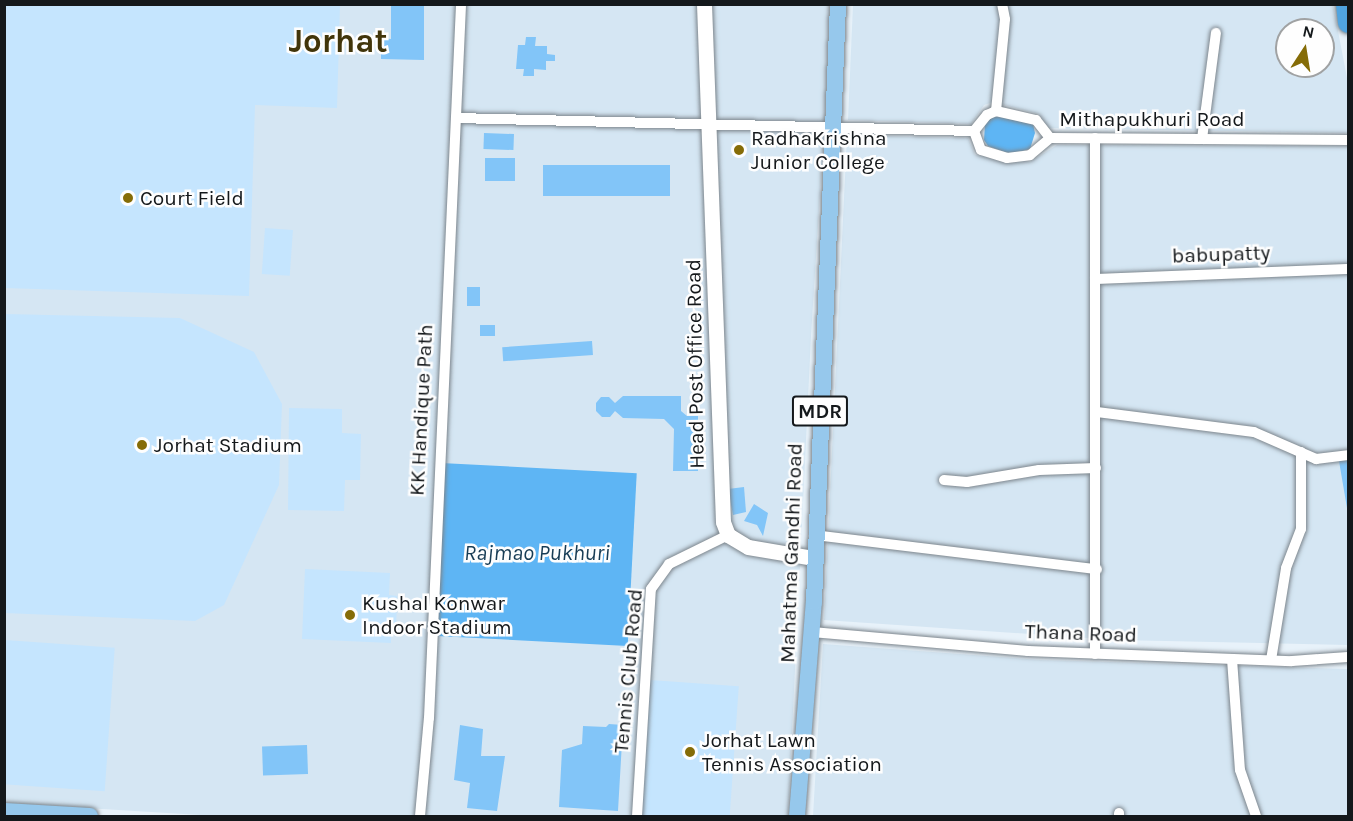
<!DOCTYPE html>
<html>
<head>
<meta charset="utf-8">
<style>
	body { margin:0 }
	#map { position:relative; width:1353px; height:821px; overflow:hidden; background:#e8f2fa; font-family:Karla,sans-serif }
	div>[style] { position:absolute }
	.built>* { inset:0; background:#d5e6f3 }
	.green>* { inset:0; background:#c5e5fe; transform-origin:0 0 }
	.water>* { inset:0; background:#5eb5f4; transform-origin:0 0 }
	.building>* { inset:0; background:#82c5f8; transform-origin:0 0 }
	.roads { filter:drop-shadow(0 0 2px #7c858c) drop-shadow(0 0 2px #7c858c) }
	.street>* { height:10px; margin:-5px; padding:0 5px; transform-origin:5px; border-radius:5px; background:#fff }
	.secondary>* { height:15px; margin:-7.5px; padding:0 7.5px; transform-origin:7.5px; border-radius:7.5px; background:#fff }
	.primary>* { height:16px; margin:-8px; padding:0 8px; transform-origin:8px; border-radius:8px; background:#96c8ec }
	.highway>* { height:20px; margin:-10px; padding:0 10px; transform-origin:10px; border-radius:10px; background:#50a4e0 }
	.dots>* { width:16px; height:16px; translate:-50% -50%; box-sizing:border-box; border:3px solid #fefefe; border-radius:50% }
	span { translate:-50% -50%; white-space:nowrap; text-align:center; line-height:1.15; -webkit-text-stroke:5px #fefefe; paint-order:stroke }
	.shield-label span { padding:2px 4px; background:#fefefe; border:2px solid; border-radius:4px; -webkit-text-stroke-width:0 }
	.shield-label { font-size:20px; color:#14181b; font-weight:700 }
	.street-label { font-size:21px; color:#14181b }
	.poi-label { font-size:21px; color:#14181b }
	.left { translate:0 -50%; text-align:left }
	.water-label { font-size:22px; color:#173c55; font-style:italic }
	.town-label { font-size:33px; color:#41350b; font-weight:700 }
	.frame { position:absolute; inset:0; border:6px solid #14181b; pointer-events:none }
	.north { position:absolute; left:1275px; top:18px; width:60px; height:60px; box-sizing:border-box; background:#fefefe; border:2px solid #a0a2a3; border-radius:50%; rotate:12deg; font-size:16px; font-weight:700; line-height:24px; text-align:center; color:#14181b }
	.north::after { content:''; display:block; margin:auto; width:21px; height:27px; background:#856c07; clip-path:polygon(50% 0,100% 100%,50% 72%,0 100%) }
</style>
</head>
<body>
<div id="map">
	<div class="built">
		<i style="clip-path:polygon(4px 5px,832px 5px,811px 336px,788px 816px,216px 816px,5px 803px)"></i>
		<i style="clip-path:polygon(evenodd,853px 5px,1333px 5px,1348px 83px,1348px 133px,1044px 128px,1039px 114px,993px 102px,984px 105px,971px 124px,848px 120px,853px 5px,1287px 30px,1323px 30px,1323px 66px,1287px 66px,1287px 30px)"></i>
		<i style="clip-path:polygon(847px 135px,968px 138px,975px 155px,1030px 162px,1057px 145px,1348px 146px,1348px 645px,1118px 640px,824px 620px)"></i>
		<i style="clip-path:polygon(823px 644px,1041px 660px,1348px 669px,1348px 816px,813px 816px)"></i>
	</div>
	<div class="green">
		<i style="clip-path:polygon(5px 4px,340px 5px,337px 108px,255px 105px,249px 296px,5px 288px)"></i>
		<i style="left:265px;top:228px;width:28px;height:46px;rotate:4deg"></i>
		<i style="clip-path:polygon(5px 314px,180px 318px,254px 352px,282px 404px,279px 485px,224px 605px,195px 621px,5px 613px)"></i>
		<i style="clip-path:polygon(289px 408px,342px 409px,342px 433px,361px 434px,360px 480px,345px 480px,344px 511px,288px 510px)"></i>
		<i style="clip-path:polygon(305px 569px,390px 573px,389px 595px,397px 596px,396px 634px,391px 634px,391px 643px,302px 639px)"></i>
		<i style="left:5px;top:640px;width:110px;height:144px;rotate:4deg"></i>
		<i style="left:650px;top:680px;width:89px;height:136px;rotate:4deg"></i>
	</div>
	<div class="water">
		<i style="clip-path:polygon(997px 116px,1033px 124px,1035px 133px,1030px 149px,1010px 154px,988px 146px,984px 140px,985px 124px,989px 117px)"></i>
		<i style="left:441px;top:463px;width:196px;height:173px;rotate:3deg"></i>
	</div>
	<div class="building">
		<i style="clip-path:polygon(391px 4px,424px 4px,424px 60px,381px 59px,381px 38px,391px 39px)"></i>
		<i style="clip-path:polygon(526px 37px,536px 37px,535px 46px,547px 46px,547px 54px,555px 55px,555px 61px,546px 61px,546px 70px,534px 69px,534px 76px,523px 76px,524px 69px,516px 69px,518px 45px,525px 45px)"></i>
		<i style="left:484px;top:133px;width:30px;height:16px;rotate:2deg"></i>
		<i style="left:485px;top:158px;width:30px;height:23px"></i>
		<i style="left:543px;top:165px;width:127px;height:31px"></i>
		<i style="left:467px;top:287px;width:13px;height:19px"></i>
		<i style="left:480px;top:325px;width:15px;height:11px"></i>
		<i style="left:592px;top:341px;width:14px;height:90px;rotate:86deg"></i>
		<i style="clip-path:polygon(623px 396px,681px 396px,681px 411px,687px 416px,698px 416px,698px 471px,673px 471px,674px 429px,664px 419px,623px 418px,615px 411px,610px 417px,602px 417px,596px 411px,596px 403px,601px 397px,609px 397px,615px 403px)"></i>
		<i style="clip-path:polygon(1348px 459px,1348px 508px,1347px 508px,1339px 461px)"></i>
		<i style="clip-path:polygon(744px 487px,746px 512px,733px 515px,728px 489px)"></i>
		<i style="clip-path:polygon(754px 504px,768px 513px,763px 536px,757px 525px,744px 521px)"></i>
		<i style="clip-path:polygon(609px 724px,623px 725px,618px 811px,559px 807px,562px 750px,582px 744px,583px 726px,606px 727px)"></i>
		<i style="clip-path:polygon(460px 725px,483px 729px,481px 756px,505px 756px,497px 811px,467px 808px,470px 783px,454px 780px)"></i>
		<i style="left:307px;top:745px;width:29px;height:45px;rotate:88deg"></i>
	</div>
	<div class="roads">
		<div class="street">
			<i style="left:996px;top:111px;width:92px;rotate:-84.4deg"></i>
			<i style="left:1005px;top:19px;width:15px;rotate:-101deg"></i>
			<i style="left:456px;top:118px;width:518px;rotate:1.44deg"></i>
			<i style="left:974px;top:131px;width:20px;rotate:70deg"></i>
			<i style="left:981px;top:150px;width:27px;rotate:17deg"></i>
			<i style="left:1007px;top:158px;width:23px;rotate:-7deg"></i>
			<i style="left:1030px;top:155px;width:26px;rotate:-40deg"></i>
			<i style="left:1050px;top:138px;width:298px;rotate:0.4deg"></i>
			<i style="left:974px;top:131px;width:21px;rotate:-51deg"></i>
			<i style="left:987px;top:115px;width:10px;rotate:-24deg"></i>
			<i style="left:996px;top:111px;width:41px;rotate:12.7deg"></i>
			<i style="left:1036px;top:120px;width:23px;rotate:52deg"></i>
			<i style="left:1095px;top:138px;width:516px;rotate:90deg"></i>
			<i style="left:1202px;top:139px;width:107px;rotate:-82.5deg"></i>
			<i style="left:1095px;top:279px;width:253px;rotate:-2.3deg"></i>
			<i style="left:1097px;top:412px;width:158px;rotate:7.3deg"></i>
			<i style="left:1254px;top:432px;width:68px;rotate:23.5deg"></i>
			<i style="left:1316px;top:459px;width:32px;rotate:-7deg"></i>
			<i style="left:944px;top:480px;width:23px;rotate:5deg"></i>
			<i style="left:967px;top:482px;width:73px;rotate:-9.5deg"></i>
			<i style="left:1039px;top:470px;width:57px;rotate:-2deg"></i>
			<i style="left:814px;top:535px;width:285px;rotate:6.9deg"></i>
			<i style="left:812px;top:632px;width:217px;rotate:5deg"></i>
			<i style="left:1028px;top:651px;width:264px;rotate:2.2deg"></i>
			<i style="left:1292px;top:661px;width:56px;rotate:-4.1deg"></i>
			<i style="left:1232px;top:659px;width:111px;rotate:85.9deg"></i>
			<i style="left:1240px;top:770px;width:49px;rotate:70.8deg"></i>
			<i style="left:1271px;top:660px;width:93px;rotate:-80.7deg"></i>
			<i style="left:1286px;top:568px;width:42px;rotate:-69deg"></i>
			<i style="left:1301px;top:529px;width:77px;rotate:-90deg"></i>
			<i style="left:1119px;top:813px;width:3px;rotate:90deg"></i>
			<i style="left:420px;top:816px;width:98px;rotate:-84.8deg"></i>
			<i style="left:429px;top:718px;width:715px;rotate:-87.43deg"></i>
			<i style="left:637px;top:816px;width:227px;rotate:-86.5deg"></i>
			<i style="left:651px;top:589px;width:31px;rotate:-54deg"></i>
			<i style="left:669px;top:564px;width:66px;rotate:-26.2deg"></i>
		</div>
		<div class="secondary">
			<i style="left:704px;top:4px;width:518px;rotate:87.9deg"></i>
			<i style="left:723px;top:522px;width:14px;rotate:69deg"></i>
			<i style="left:728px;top:535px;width:23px;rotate:31deg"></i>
			<i style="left:748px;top:547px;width:67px;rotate:9.5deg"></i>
		</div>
		<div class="primary">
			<i style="left:4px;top:811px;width:86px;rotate:3.3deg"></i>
			<i style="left:797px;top:816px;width:215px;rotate:-85.5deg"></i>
			<i style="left:814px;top:602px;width:598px;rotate:-87.7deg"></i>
		</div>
		<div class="highway">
			<i style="left:1346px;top:4px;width:19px;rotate:84deg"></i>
		</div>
	</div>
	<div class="dots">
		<i style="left:739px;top:150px;background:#856c07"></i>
		<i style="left:128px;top:198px;background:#856c07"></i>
		<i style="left:142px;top:445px;background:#856c07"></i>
		<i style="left:350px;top:615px;background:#856c07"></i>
		<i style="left:690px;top:752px;background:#856c07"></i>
	</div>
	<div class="shield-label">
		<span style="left:820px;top:411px">MDR</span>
	</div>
	<div class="street-label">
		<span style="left:1152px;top:119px">Mithapukhuri Road</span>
		<span style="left:1221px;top:254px;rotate:-2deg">babupatty</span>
		<span style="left:695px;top:364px;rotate:-91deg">Head Post Office Road</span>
		<span style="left:421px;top:410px;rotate:-87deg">KK Handique Path</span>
		<span style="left:791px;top:553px;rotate:-88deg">Mahatma Gandhi Road</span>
		<span style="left:1081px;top:633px;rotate:2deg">Thana Road</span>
		<span style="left:628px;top:671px;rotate:-85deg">Tennis Club Road</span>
	</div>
	<div class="poi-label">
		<span class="left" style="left:751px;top:150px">RadhaKrishna<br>Junior College</span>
		<span class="left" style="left:140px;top:198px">Court Field</span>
		<span class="left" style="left:154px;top:445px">Jorhat Stadium</span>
		<span class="left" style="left:362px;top:615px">Kushal Konwar<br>Indoor Stadium</span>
		<span class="left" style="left:702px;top:752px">Jorhat Lawn<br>Tennis Association</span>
	</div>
	<div class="water-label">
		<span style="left:537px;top:554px">Rajmao Pukhuri</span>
	</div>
	<div class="town-label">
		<span style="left:338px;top:42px">Jorhat</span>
	</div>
	<div class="frame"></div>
	<div class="north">N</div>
</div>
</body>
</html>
